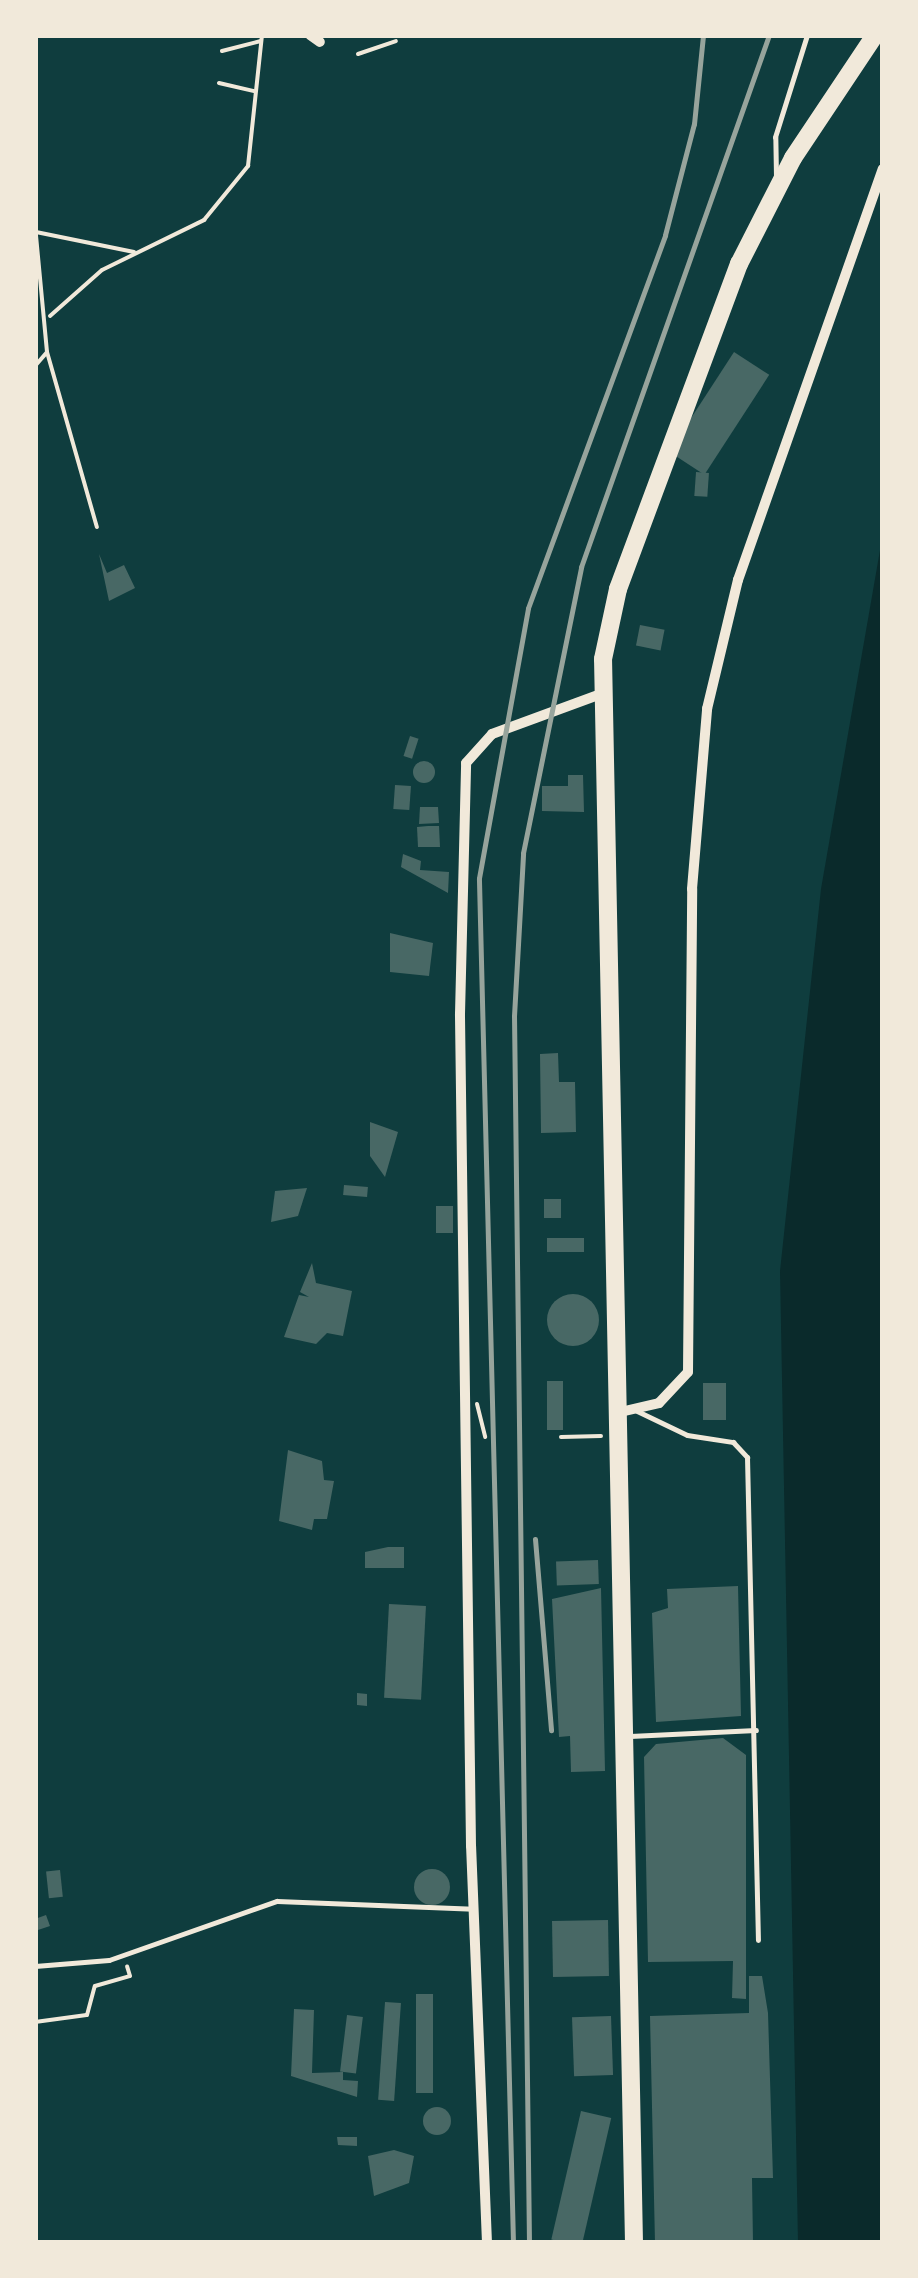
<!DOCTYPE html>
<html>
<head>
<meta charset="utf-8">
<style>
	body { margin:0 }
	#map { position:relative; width:918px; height:2278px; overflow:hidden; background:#0f3d3e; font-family:"PT Sans",sans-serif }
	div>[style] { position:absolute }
	.water>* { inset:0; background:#0a2a2b }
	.building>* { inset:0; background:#486865; transform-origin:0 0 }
	.round { border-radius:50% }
	.path>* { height:4px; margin:-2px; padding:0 2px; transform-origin:2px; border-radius:2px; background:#f1e9da }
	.service>* { height:5px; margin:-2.5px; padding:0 2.5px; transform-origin:2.5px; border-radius:2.5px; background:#f1e9da }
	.minor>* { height:10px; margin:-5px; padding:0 5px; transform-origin:5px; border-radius:5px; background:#f1e9da }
	.primary>* { height:18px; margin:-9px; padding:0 9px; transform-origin:9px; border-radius:9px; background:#f1e9da }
	.rail>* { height:5px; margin:-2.5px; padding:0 2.5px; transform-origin:2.5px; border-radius:2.5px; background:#97a49c }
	span { translate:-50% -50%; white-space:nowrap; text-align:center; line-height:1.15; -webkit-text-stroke:10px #f1e9da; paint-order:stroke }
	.frame { position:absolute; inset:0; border:38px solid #f1e9da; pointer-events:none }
</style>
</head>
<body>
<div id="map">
	<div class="water">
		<i style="clip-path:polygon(883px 533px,883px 2243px,798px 2243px,780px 1271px,821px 889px)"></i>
	</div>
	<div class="building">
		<i style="left:734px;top:352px;width:42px;height:119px;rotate:33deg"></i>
		<i style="left:696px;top:472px;width:13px;height:24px;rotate:4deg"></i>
		<i style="clip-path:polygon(99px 554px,107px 573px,124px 565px,135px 588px,109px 601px)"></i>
		<i style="left:640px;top:625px;width:25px;height:21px;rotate:11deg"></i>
		<i style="left:410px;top:736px;width:9px;height:21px;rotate:18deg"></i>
		<i class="round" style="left:413px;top:761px;width:22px;height:22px"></i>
		<i style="clip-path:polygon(568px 775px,583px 775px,584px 812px,542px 811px,542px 786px,568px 786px)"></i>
		<i style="left:395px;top:785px;width:16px;height:24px;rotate:4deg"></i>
		<i style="clip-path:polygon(420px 807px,438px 807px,439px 823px,419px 824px)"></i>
		<i style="clip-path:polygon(428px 826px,439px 826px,440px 847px,418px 847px,417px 827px)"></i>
		<i style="clip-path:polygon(403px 854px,421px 861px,420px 870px,449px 872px,448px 893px,401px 867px)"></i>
		<i style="clip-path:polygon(390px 933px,433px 943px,429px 976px,390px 972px)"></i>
		<i style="clip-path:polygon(558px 1053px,559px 1082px,575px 1082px,576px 1132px,541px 1133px,540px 1054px)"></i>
		<i style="clip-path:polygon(370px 1122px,398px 1132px,385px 1177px,370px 1156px)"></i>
		<i style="left:344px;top:1185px;width:24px;height:10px;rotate:5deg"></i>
		<i style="clip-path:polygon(307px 1188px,298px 1216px,271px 1222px,275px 1191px)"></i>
		<i style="left:544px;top:1199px;width:17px;height:19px"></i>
		<i style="left:436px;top:1206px;width:17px;height:27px"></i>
		<i style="left:547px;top:1238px;width:37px;height:14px"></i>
		<i style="clip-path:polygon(312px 1263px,316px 1283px,352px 1291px,343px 1336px,327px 1333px,316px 1344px,284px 1337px,299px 1295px,309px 1297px,300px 1292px)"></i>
		<i class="round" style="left:547px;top:1294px;width:52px;height:52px"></i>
		<i style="left:547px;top:1381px;width:16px;height:49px"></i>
		<i style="left:703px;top:1383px;width:23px;height:37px"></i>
		<i style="clip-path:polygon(288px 1450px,322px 1461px,324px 1480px,334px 1481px,327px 1519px,314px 1519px,312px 1530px,279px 1521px)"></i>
		<i style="clip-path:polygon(388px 1547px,404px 1547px,404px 1568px,365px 1568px,365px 1552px)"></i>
		<i style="left:598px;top:1560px;width:24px;height:42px;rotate:88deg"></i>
		<i style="clip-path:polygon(738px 1586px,741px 1716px,656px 1722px,652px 1613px,668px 1608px,667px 1589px)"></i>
		<i style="clip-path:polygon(601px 1588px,605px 1771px,571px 1772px,570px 1736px,559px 1737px,552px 1599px)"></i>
		<i style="left:389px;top:1604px;width:37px;height:94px;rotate:3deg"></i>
		<i style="clip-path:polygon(357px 1693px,367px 1694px,367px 1706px,357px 1705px)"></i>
		<i style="clip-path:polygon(723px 1738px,746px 1755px,746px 1999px,732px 1998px,733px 1961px,648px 1962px,644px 1757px,656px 1744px)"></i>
		<i class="round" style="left:414px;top:1869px;width:36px;height:36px"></i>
		<i style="left:60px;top:1870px;width:27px;height:14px;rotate:84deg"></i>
		<i style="clip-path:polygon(46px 1915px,50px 1926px,35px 1931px,35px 1919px)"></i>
		<i style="left:608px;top:1920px;width:56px;height:56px;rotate:89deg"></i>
		<i style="clip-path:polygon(749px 1976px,762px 1976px,768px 2013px,773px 2178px,752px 2178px,753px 2243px,655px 2243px,650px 2016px,749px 2013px)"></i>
		<i style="left:416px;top:1994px;width:17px;height:99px"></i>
		<i style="left:385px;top:2002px;width:16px;height:98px;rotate:4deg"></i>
		<i style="clip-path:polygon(294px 2009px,314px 2010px,312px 2073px,343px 2072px,343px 2080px,358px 2081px,357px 2097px,291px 2076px)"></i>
		<i style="left:347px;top:2015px;width:16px;height:57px;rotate:7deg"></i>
		<i style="left:611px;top:2016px;width:59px;height:39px;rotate:88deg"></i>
		<i class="round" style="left:423px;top:2107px;width:28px;height:28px"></i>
		<i style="left:581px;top:2111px;width:31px;height:132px;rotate:13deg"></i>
		<i style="clip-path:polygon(337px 2137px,357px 2137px,357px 2146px,338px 2145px)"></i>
		<i style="clip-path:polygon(394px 2150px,414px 2156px,409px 2183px,374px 2196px,368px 2156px)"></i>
	</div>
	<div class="path">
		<i style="left:367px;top:35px;width:96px"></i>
		<i style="left:222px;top:51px;width:40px;rotate:-14.4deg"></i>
		<i style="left:358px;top:54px;width:40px;rotate:-18.9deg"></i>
		<i style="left:219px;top:83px;width:36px;rotate:13deg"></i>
		<i style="left:35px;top:225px;width:128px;rotate:84.6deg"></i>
		<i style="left:47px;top:352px;width:182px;rotate:74.1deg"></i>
		<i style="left:36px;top:232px;width:100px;rotate:11.5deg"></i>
		<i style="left:50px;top:316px;width:69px;rotate:-41.5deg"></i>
		<i style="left:102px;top:270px;width:114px;rotate:-26.1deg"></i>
		<i style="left:204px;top:220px;width:70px;rotate:-50.8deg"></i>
		<i style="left:248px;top:166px;width:132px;rotate:-83.9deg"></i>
		<i style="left:35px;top:366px;width:18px;rotate:-49deg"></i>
		<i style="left:477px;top:1404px;width:34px;rotate:76deg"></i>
		<i style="left:561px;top:1437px;width:40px;rotate:-1.4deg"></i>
		<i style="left:35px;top:2022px;width:52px;rotate:-7.7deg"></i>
		<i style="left:87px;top:2015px;width:30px;rotate:-75deg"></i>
		<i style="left:95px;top:1986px;width:36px;rotate:-16deg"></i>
		<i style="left:130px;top:1976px;width:10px;rotate:-107deg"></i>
	</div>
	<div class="service">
		<i style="left:776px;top:176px;width:39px;rotate:-91deg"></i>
		<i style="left:775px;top:137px;width:107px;rotate:-72.6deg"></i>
		<i style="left:637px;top:1411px;width:55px;rotate:25.6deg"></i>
		<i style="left:687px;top:1435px;width:47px;rotate:8.7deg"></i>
		<i style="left:733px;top:1442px;width:21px;rotate:47deg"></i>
		<i style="left:747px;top:1457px;width:483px;rotate:88.7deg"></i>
		<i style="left:630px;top:1736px;width:126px;rotate:-2.7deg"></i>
		<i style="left:35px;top:1966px;width:74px;rotate:-4.6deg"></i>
		<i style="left:109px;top:1960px;width:178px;rotate:-19.4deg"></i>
		<i style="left:277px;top:1901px;width:196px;rotate:2.3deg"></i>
	</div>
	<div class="minor">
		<i style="left:310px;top:35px;width:12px;rotate:35deg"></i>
		<i style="left:616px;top:1413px;width:44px;rotate:-13.1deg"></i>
		<i style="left:659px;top:1403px;width:42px;rotate:-46.9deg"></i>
		<i style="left:688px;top:1372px;width:483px;rotate:-89.5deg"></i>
		<i style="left:692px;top:889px;width:181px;rotate:-85.2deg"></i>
		<i style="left:707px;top:709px;width:133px;rotate:-76.5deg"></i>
		<i style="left:738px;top:580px;width:436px;rotate:-70.6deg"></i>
		<i style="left:487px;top:2243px;width:397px;rotate:-92.3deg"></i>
		<i style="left:471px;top:1846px;width:832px;rotate:-90.76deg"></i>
		<i style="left:460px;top:1014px;width:251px;rotate:-88.6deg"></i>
		<i style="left:466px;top:763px;width:39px;rotate:-48deg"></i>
		<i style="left:492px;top:734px;width:116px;rotate:-20.2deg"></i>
	</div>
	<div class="primary">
		<i style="left:634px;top:2243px;width:1584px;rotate:-91.12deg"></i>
		<i style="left:603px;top:659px;width:72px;rotate:-77.9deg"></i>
		<i style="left:618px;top:589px;width:347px;rotate:-69.6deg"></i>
		<i style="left:739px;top:264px;width:119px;rotate:-63deg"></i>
		<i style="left:793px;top:158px;width:148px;rotate:-56.3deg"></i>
	</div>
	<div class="rail">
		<i style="left:535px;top:1539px;width:192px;rotate:85.2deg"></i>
		<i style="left:513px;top:2243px;width:1365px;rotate:-91.43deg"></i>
		<i style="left:479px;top:878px;width:274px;rotate:-79.7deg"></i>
		<i style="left:528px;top:608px;width:397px;rotate:-69.8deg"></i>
		<i style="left:665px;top:235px;width:115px;rotate:-75.4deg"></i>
		<i style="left:694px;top:124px;width:89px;rotate:-84.2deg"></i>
		<i style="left:529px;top:2243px;width:1227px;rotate:-90.7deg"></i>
		<i style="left:514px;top:1016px;width:163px;rotate:-86.8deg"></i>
		<i style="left:523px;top:853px;width:292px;rotate:-78.5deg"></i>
		<i style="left:581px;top:567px;width:564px;rotate:-70.54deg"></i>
	</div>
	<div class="frame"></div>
</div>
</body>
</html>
